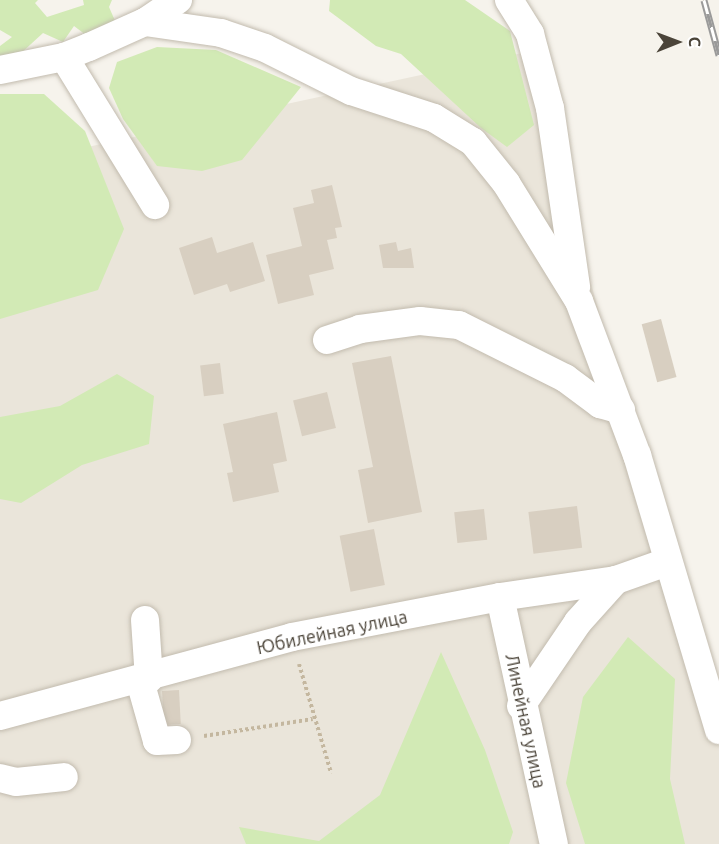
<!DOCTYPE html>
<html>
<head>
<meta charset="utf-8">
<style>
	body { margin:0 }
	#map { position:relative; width:719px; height:844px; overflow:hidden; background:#f6f3ec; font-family:Ubuntu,sans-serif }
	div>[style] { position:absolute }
	.residential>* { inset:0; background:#eae5da }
	.green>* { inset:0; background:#d2eab5 }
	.building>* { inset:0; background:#d8cfc1; transform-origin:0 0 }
	.path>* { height:4px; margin-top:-2px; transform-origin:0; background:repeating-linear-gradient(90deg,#c4b79f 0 3px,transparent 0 6px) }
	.roads { filter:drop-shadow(0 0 2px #c2bbae) drop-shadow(0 0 2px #c2bbae) }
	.minor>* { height:28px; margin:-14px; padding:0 14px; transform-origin:14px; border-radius:14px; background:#fff }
	.rail>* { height:7px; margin-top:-3.5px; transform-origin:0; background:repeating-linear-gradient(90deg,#fff 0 14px,#9a9a9a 0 28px); box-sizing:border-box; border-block:2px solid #9a9a9a }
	span { translate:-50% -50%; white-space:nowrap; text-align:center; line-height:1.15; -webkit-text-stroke:4.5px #fff; paint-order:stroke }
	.street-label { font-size:18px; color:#4b4439 }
	.north { position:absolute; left:647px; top:12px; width:60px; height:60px; -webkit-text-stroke:4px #fff; paint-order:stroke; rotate:89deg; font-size:16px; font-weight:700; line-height:24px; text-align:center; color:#4b4439 }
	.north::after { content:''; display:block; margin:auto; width:21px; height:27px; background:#4b4439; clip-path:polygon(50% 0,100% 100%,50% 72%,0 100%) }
</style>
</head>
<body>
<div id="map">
	<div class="residential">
		<i style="clip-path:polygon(527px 52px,719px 746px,719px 844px,0 844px,0 166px)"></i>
	</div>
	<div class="green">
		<i style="clip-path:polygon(0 0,38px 0,35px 3px,47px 17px,84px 5px,83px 0,112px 0,109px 7px,116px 23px,86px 35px,74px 26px,63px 42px,43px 33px,19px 55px,0 56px,0 46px,12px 37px,0 30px)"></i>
		<i style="clip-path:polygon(330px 0,465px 0,510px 31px,534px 125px,507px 147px,481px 128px,401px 54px,376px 46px,329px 11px)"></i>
		<i style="clip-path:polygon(157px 47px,216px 50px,301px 87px,242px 160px,202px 171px,157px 166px,123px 119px,109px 88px,117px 62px)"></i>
		<i style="clip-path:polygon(0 94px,44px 94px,85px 131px,124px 229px,98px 290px,0 319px)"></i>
		<i style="clip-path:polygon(117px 374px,154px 396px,149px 444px,82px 465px,21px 503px,0 499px,0 417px,60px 406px)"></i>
		<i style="clip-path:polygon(628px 637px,675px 679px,670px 779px,685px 844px,585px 844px,566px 783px,583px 697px)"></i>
		<i style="clip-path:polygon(441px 652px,485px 750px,513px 832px,509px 844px,246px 844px,239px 827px,319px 841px,380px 795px)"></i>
	</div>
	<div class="building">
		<i style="clip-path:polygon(332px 185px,342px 227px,335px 228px,337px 238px,327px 240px,334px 269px,309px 275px,314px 295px,278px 304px,266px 255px,302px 246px,293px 208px,314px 203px,311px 190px)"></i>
		<i style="clip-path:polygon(212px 237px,217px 253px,253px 242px,265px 281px,230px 292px,227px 284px,194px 295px,179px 248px)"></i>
		<i style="clip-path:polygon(396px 242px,398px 251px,411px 248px,414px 268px,383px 268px,379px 245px)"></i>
		<i style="left:661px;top:319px;width:60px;height:20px;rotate:75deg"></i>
		<i style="clip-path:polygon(391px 356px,422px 512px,368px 523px,358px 470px,373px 467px,352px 363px)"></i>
		<i style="left:220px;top:363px;width:31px;height:20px;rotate:83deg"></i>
		<i style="left:327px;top:392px;width:37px;height:35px;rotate:76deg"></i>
		<i style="clip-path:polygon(277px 412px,287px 461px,273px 464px,279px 492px,233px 502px,227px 473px,233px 472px,223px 424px)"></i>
		<i style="left:577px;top:506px;width:42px;height:49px;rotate:83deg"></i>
		<i style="left:484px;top:509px;width:31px;height:30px;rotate:84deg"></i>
		<i style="left:374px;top:529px;width:57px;height:35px;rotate:79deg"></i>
		<i style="left:179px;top:690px;width:34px;height:17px;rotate:87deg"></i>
	</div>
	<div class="path">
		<i style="left:299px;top:664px;width:114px;rotate:73.6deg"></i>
		<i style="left:204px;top:736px;width:110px;rotate:-8.9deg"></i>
	</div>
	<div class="roads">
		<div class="minor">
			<i style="left:509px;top:0;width:40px;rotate:58deg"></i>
			<i style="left:530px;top:34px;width:77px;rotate:74.9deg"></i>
			<i style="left:550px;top:108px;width:181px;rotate:81.7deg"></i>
			<i style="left:145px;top:22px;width:77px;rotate:8.2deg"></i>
			<i style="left:221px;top:33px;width:46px;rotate:18.8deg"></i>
			<i style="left:265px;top:48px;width:96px;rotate:26.6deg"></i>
			<i style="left:351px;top:91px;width:87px;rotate:18deg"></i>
			<i style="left:434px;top:118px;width:46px;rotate:31.6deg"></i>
			<i style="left:473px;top:142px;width:53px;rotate:51.2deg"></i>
			<i style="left:506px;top:183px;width:139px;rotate:58.3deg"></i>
			<i style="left:579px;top:301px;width:165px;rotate:69.4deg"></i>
			<i style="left:637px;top:455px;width:287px;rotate:73.4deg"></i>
			<i style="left:64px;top:57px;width:174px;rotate:58.4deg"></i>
			<i style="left:0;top:70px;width:65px;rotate:-11.5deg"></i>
			<i style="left:64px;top:57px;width:27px;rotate:-22deg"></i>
			<i style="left:89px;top:47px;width:61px;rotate:-24.1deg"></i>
			<i style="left:145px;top:22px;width:40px;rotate:-34deg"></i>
			<i style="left:327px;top:340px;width:35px;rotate:-18deg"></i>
			<i style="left:360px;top:329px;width:61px;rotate:-7.6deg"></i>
			<i style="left:420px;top:321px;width:39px;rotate:6deg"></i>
			<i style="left:459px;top:325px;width:119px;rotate:26.6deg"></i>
			<i style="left:565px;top:378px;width:44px;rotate:36.6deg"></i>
			<i style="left:600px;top:404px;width:22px;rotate:16deg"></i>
			<i style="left:500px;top:597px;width:253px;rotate:77.7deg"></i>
			<i style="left:145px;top:620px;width:59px;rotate:86.1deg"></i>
			<i style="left:140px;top:681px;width:62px;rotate:74.2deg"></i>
			<i style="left:157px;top:741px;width:20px;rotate:-3deg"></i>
			<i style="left:521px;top:706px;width:102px;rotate:-55.8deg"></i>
			<i style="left:578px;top:622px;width:57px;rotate:-47.9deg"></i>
			<i style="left:0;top:716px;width:302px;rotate:-15.1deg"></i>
			<i style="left:292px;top:637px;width:212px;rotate:-10.9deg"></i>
			<i style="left:500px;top:597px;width:117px;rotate:-8.3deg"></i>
			<i style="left:616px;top:580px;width:54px;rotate:-19.4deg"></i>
			<i style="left:0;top:778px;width:16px;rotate:14deg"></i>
			<i style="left:16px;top:782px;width:48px;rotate:-5.9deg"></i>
		</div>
	</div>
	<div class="rail">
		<i style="left:704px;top:0;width:57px;rotate:74.7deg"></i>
	</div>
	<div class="street-label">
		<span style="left:332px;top:632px;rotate:-12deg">Юбилейная улица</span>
		<span style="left:526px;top:721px;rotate:78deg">Линейная улица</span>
	</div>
	<div class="north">С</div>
</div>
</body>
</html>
